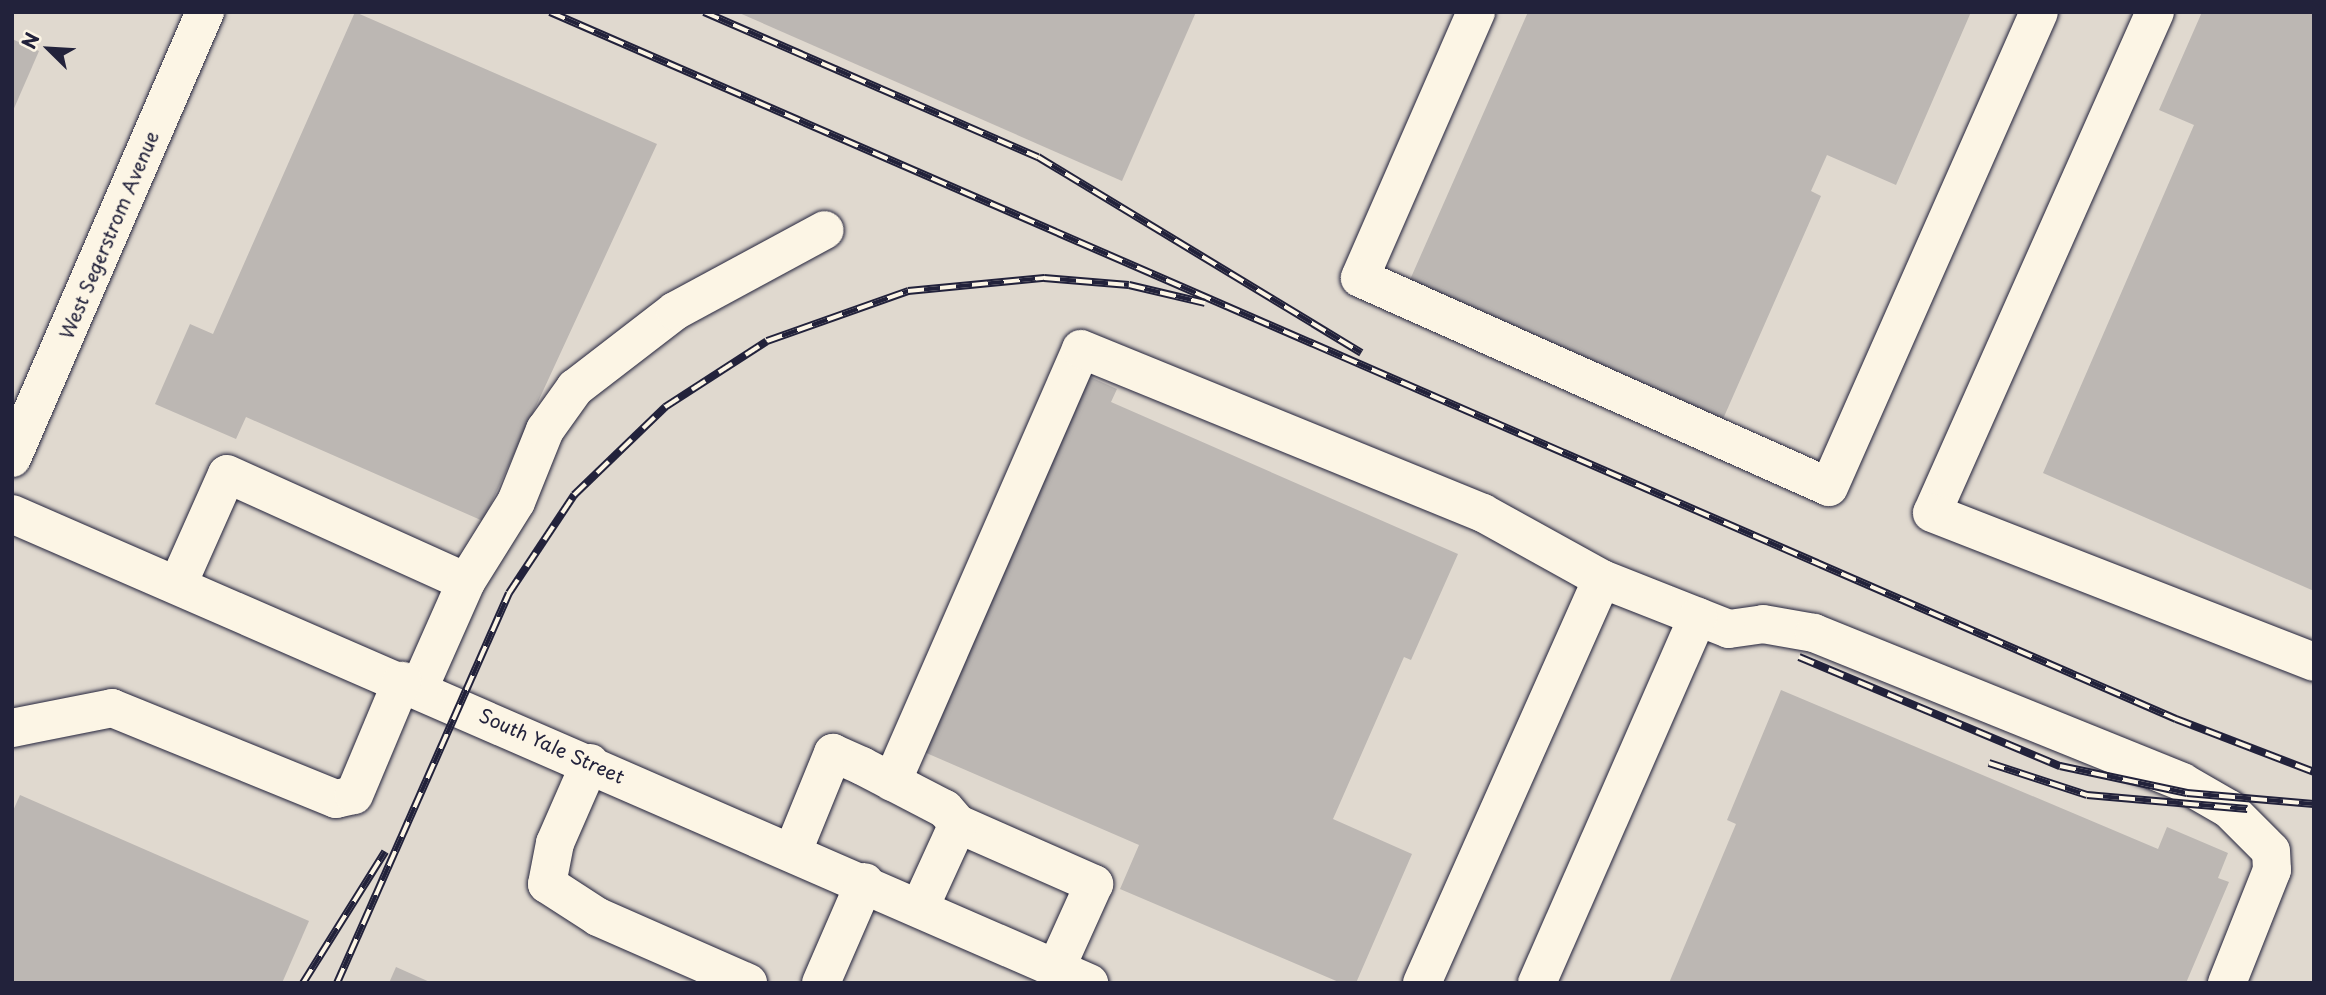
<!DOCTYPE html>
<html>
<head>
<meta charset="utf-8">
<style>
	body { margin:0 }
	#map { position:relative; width:2326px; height:995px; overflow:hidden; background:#efe8db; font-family:"Playpen Sans",sans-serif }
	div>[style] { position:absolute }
	.built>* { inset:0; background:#e0d9cf; transform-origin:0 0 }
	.building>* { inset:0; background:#bcb7b3 }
	.roads { filter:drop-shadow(0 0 2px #22223b) drop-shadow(0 0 2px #22223b) }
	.minor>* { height:38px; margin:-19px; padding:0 19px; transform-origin:19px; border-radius:19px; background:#fcf5e5 }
	.major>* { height:38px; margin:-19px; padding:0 19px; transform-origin:19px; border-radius:19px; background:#fcf5e5 }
	.rail>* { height:8px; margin-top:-4px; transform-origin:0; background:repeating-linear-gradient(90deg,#fcf5e5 0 16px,#22223b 0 32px); box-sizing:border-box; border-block:2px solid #22223b }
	span { translate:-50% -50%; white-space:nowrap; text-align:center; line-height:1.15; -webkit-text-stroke:5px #fcf5e5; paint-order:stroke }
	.street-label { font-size:19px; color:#22223b }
	.frame { position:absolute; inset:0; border:14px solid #22223b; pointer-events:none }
	.north { position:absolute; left:14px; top:14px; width:70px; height:70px; -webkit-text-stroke:5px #fcf5e5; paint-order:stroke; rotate:294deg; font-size:19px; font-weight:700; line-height:28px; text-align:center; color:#22223b }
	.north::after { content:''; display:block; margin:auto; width:24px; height:32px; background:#22223b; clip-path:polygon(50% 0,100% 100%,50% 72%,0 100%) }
</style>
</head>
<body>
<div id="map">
	<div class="built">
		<i style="left:12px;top:12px;width:2302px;height:971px"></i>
	</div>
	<div class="building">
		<i style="clip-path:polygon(355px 12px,657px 144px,483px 521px,246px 417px,236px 439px,155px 404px,190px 324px,213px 334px)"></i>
		<i style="clip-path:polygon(737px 12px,1196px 12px,1122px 181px)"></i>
		<i style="clip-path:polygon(1528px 12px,1971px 12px,1896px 185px,1827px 155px,1811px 191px,1821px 196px,1723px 419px,1409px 282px)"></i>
		<i style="clip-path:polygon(2202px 12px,2314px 12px,2314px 591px,2043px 473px,2194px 125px,2159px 110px)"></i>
		<i style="clip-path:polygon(12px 39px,39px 51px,12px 113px)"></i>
		<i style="clip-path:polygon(1088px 376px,1117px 389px,1111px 402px,1458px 554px,1411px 660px,1404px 657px,1333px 819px,1412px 854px,1356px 983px,1341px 983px,1120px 889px,1139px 845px,924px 752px)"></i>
		<i style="clip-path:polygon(1781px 690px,2158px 849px,2167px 827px,2228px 853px,2218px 878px,2229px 882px,2186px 983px,1669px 983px,1736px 824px,1727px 820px)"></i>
		<i style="clip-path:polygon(20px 795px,309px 921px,282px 983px,12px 983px,12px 813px)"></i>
		<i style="clip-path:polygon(396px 967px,432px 983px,389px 983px)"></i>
	</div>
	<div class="roads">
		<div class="minor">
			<i style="left:1476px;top:12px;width:290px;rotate:113.6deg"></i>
			<i style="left:1360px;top:278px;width:513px;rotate:24.02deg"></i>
			<i style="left:1829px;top:487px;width:519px;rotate:-66.15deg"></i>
			<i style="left:2155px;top:12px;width:548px;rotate:113.99deg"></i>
			<i style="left:1932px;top:513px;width:410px;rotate:21.3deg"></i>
			<i style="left:12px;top:514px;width:1175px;rotate:23.53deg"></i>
			<i style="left:178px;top:584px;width:120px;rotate:-66deg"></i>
			<i style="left:227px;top:474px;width:262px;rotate:24.3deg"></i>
			<i style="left:419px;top:688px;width:116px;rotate:-66.1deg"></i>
			<i style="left:466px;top:582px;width:94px;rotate:-58deg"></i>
			<i style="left:516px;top:502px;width:78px;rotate:-68.1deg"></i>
			<i style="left:545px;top:430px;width:52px;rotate:-54.5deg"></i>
			<i style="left:575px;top:388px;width:126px;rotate:-37.6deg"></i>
			<i style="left:675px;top:311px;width:170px;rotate:-28.4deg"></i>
			<i style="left:12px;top:728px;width:102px;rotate:-11.3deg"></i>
			<i style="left:112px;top:708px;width:242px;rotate:22.1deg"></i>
			<i style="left:336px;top:799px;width:18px;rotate:-13deg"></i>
			<i style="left:354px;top:795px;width:124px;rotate:-67.2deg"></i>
			<i style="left:590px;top:763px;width:87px;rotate:113.6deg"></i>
			<i style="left:555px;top:843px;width:42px;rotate:101deg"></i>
			<i style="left:547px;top:884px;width:61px;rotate:32.9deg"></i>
			<i style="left:598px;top:917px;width:164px;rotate:23.7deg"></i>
			<i style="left:892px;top:782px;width:472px;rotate:-66.4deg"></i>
			<i style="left:1081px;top:349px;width:434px;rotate:22.2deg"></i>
			<i style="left:1483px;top:513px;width:136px;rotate:29deg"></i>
			<i style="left:958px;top:824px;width:149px;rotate:23.8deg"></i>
			<i style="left:1094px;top:884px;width:92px;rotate:114.3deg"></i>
			<i style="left:793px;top:851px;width:106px;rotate:-67.8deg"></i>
			<i style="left:833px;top:753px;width:32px;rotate:24deg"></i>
			<i style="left:862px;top:766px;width:93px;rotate:27.4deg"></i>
			<i style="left:945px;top:809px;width:20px;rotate:49deg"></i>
			<i style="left:958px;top:824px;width:91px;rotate:114.6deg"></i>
			<i style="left:821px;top:983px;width:110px;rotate:-66.5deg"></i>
			<i style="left:1422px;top:983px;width:442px;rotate:-66deg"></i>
			<i style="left:1602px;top:579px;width:136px;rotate:21.5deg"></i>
			<i style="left:1729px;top:629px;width:34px;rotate:-8deg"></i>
			<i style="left:1763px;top:624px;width:52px;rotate:10deg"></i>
			<i style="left:1814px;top:633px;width:397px;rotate:22deg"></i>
			<i style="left:2182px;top:782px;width:54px;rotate:29.9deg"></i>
			<i style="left:2229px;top:809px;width:59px;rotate:45deg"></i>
			<i style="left:2271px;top:851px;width:19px;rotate:87deg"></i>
			<i style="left:2272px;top:870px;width:122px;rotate:111.7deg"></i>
			<i style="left:1537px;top:983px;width:400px;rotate:-66.3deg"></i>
		</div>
		<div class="major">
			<i style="left:12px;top:458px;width:486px;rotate:-66.6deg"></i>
		</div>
	</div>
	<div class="rail">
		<i style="left:550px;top:12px;width:1773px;rotate:23.5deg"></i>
		<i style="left:2176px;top:719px;width:148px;rotate:21deg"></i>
		<i style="left:704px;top:12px;width:364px;rotate:23.5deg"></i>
		<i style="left:1038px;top:157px;width:378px;rotate:31.2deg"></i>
		<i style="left:1799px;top:657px;width:283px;rotate:22.7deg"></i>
		<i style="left:2060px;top:766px;width:130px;rotate:12deg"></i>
		<i style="left:2187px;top:793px;width:127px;rotate:5deg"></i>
		<i style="left:1989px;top:763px;width:103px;rotate:18.1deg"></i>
		<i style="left:2087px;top:795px;width:161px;rotate:5deg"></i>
		<i style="left:303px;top:983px;width:155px;rotate:-58deg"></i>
		<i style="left:337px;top:983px;width:426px;rotate:-66.2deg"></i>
		<i style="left:509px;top:593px;width:118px;rotate:-56.4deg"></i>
		<i style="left:574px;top:495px;width:127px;rotate:-44deg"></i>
		<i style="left:665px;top:407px;width:121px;rotate:-32.9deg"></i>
		<i style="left:767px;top:341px;width:150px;rotate:-19.5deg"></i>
		<i style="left:908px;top:291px;width:137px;rotate:-5.5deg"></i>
		<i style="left:1044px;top:278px;width:85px;rotate:4.7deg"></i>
		<i style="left:1129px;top:285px;width:78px;rotate:13.3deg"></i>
	</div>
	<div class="street-label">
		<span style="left:109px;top:235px;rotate:-67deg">West Segerstrom Avenue</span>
		<span style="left:552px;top:746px;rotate:24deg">South Yale Street</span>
	</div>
	<div class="frame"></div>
	<div class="north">N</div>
</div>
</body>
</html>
